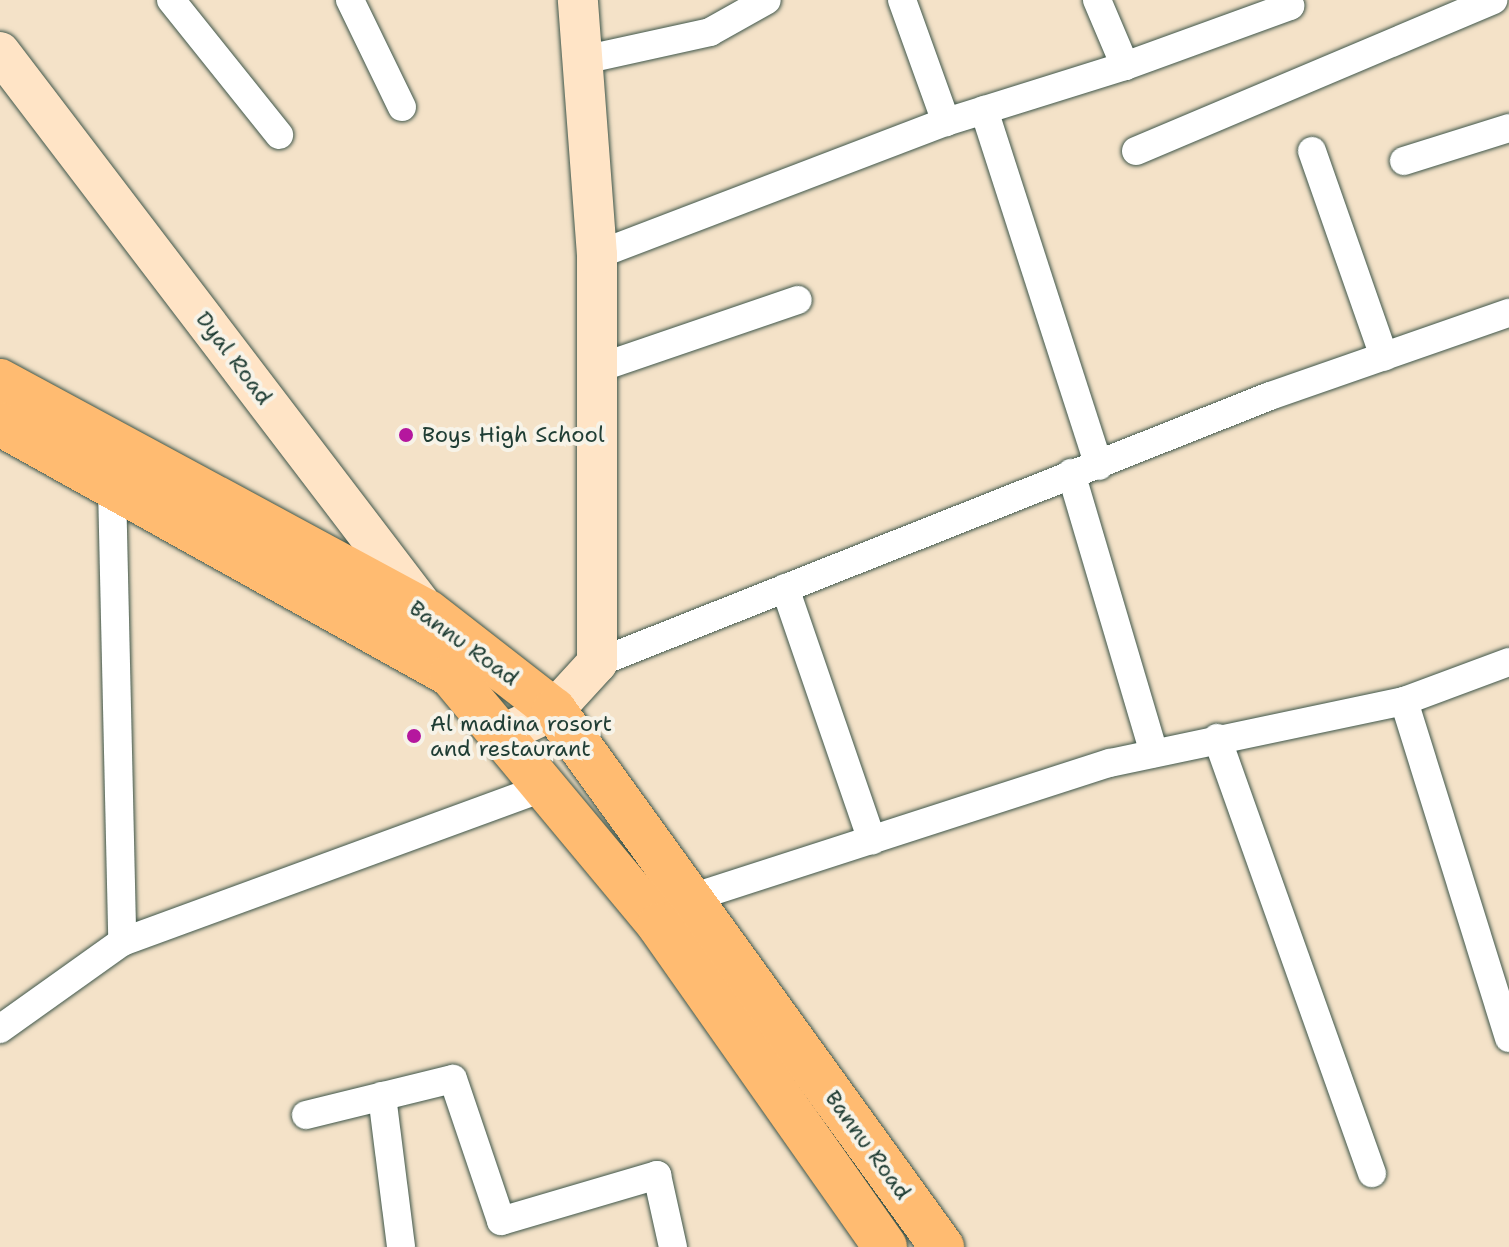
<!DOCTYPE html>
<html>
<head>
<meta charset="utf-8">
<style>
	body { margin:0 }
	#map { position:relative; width:1509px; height:1247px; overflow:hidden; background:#f4e2c8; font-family:"Shantell Sans",sans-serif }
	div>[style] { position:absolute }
	.roads { filter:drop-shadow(0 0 2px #3f564a) drop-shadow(0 0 2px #3f564a) }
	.street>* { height:28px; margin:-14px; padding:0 14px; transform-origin:14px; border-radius:14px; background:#fff }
	.secondary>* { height:40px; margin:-20px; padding:0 20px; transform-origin:20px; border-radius:20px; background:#ffe4c6 }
	.highway>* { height:44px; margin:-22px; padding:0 22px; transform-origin:22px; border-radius:22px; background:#ffbb71 }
	.dots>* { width:22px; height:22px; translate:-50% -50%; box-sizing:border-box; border:4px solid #f7f3e8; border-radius:50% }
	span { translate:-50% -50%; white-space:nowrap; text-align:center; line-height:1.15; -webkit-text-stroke:8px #f7f3e8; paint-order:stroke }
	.street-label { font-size:22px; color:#1f3d34 }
	.poi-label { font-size:22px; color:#1f3d34 }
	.left { translate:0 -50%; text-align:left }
</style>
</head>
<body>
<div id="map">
	<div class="roads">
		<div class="street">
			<i style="left:171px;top:0;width:173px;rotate:51.3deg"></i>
			<i style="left:350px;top:0;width:119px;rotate:64.1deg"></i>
			<i style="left:902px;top:0;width:130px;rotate:70.2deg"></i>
			<i style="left:946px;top:122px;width:188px;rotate:-17.4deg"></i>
			<i style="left:1097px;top:0;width:72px;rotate:67deg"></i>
			<i style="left:1125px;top:66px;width:176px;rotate:-20deg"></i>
			<i style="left:1290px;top:6px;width:6px;rotate:-108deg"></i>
			<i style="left:583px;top:60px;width:130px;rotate:-12.4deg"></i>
			<i style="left:710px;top:32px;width:65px;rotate:-29.3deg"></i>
			<i style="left:984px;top:110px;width:374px;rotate:72.1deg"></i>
			<i style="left:1136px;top:151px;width:388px;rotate:-22.9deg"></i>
			<i style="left:1312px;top:151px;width:218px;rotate:70.7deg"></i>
			<i style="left:1404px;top:161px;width:110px;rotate:-17.4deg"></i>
			<i style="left:597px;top:255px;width:373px;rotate:-20.9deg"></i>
			<i style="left:599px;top:368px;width:210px;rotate:-18.9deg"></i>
			<i style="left:1071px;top:473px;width:292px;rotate:73.5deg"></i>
			<i style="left:112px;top:487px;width:455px;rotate:88.7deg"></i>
			<i style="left:122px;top:942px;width:451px;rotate:-20.1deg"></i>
			<i style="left:785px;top:588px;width:267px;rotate:71deg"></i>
			<i style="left:597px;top:663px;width:724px;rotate:-21.64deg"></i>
			<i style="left:1270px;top:396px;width:253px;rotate:-19.2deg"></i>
			<i style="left:1404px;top:701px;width:353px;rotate:72.7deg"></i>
			<i style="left:1217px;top:738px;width:462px;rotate:70.4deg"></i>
			<i style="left:691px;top:898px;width:440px;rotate:-17.9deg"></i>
			<i style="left:1110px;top:763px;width:300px;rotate:-11.9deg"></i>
			<i style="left:1404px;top:701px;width:112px;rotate:-20.4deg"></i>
			<i style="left:0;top:1029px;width:150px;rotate:-35.5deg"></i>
			<i style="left:382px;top:1096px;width:152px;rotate:82.8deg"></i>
			<i style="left:306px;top:1115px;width:151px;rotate:-13.8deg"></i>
			<i style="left:453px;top:1079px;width:150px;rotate:71.3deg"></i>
			<i style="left:501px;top:1221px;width:163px;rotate:-16.4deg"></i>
			<i style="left:657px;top:1175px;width:74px;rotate:77.5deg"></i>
		</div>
		<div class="secondary">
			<i style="left:0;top:52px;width:708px;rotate:52.69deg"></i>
			<i style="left:503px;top:734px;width:56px;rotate:-25.2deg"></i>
			<i style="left:554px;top:710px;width:64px;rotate:-47.5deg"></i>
			<i style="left:597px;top:663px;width:408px;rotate:-90deg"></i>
			<i style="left:597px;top:255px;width:256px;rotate:-94.3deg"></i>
		</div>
		<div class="highway">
			<i style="left:0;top:381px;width:486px;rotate:28.4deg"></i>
			<i style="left:428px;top:612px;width:160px;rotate:37.9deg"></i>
			<i style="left:554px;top:710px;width:663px;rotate:54.15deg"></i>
			<i style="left:0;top:424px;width:516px;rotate:29.1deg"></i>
			<i style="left:451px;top:675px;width:325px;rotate:50.2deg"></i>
			<i style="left:659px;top:925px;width:393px;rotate:54.9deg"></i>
		</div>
	</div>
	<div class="dots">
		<i style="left:406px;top:435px;background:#b5179e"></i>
		<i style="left:414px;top:736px;background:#b5179e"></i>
	</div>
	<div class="street-label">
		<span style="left:234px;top:358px;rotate:53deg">Dyal Road</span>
		<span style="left:464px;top:643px;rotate:36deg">Bannu Road</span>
		<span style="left:868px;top:1145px;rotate:54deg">Bannu Road</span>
	</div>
	<div class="poi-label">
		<span class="left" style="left:422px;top:435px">Boys High School</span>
		<span class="left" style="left:430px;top:736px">Al madina rosort<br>and restaurant</span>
	</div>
</div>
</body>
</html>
